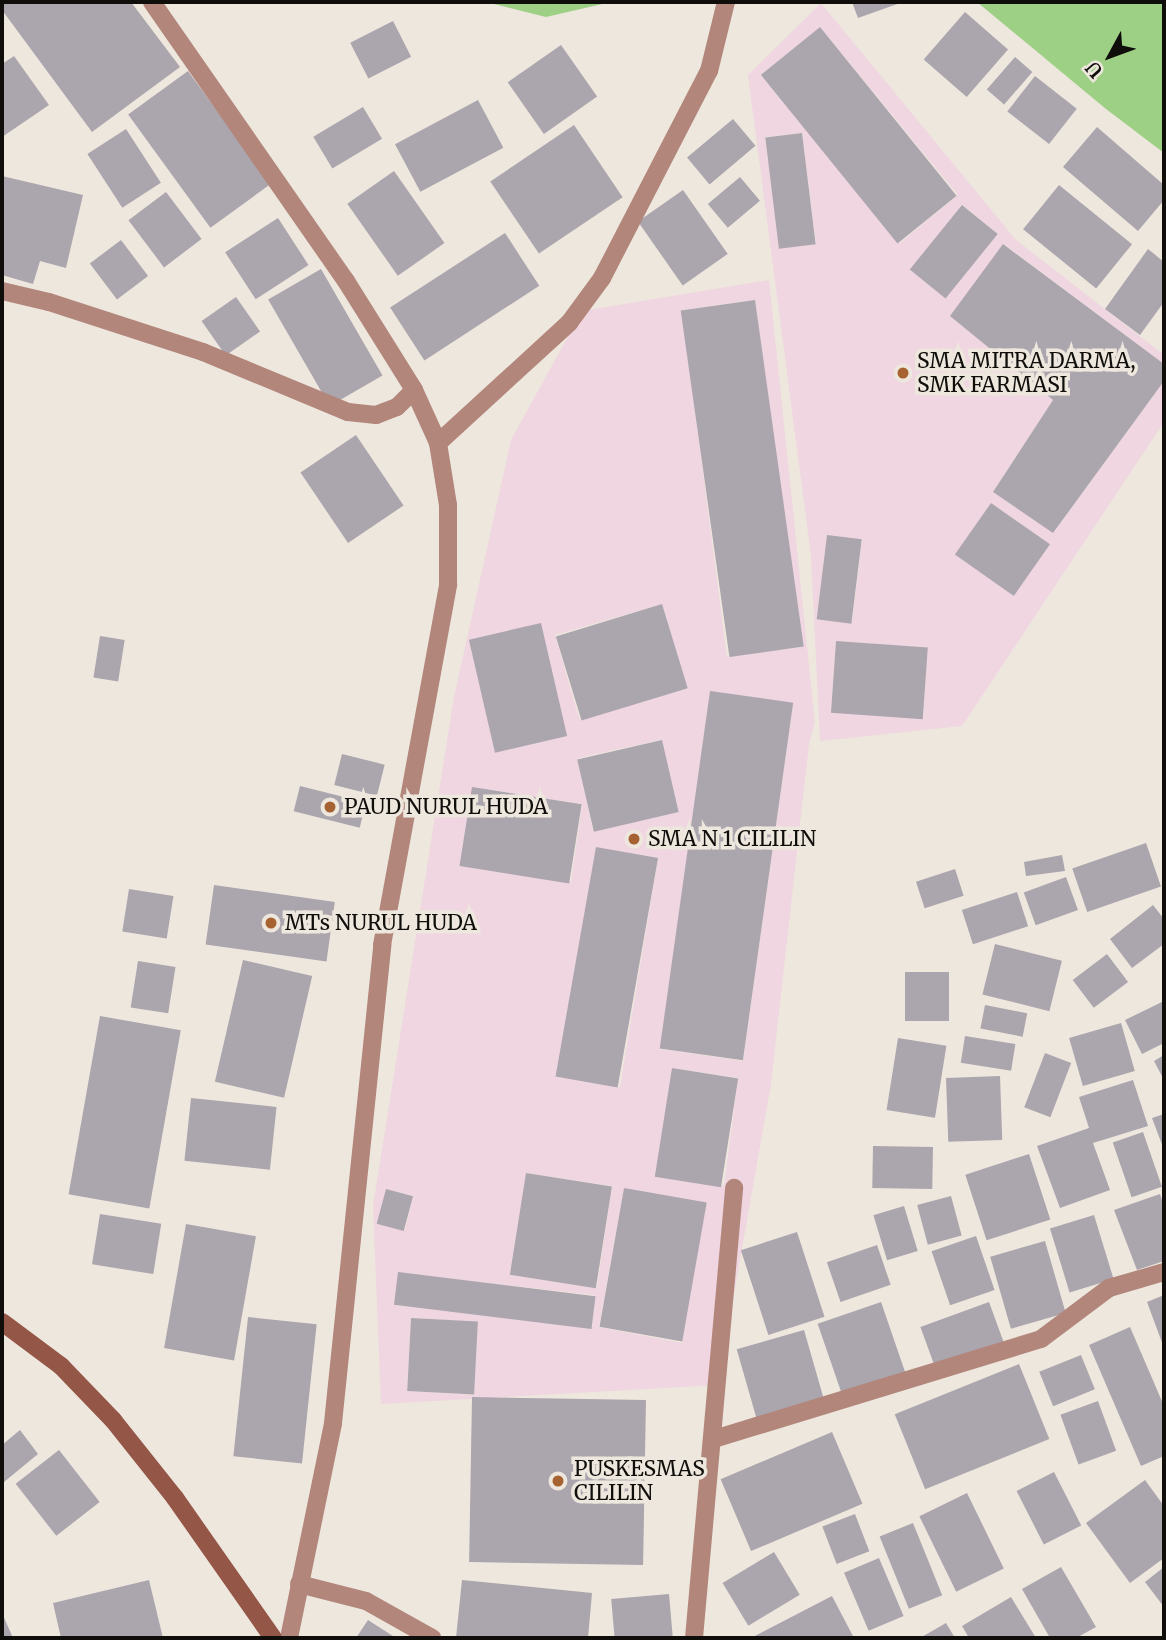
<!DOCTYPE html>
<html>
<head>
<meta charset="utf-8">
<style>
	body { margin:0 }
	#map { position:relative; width:1166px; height:1640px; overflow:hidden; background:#eee7de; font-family:Merriweather,serif }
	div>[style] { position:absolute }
	.education>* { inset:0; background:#efd6e0 }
	.green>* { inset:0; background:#9dd085 }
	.building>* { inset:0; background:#aba5ae; transform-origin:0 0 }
	.street>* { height:18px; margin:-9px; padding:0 9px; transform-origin:9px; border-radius:9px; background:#b2867b }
	.secondary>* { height:18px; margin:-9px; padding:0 9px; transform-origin:9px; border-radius:9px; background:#945647 }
	.dots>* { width:19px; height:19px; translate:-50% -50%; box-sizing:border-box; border:4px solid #eee7de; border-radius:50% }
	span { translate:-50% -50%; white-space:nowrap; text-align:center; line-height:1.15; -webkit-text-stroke:7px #eee7de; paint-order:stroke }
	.poi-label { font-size:21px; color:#100e0b }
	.left { translate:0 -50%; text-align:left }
	.frame { position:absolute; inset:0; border:4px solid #100e0b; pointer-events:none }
	.north { position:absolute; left:1075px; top:21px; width:70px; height:70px; -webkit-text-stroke:5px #eee7de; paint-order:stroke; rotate:229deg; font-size:19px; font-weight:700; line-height:28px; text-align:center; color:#100e0b }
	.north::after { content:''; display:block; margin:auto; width:24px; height:32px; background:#100e0b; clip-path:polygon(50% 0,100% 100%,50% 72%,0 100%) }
</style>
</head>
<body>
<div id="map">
	<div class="education">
		<i style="clip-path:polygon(evenodd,821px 3px,1016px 240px,1164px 355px,1164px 364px,1004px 244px,951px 316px,1053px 400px,993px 492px,1054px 532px,1164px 381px,1164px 422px,962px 726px,820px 741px,811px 556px,748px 75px,821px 3px,820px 27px,958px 195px,900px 243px,761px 75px,820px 27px,821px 3px,802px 133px,816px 243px,780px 248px,765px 137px,802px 133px,821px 3px,963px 205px,998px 234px,945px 298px,911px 269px,963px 205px,821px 3px,991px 503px,1049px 544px,956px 555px,991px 503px,821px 3px,827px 535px,862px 540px,852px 623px,817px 619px,827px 535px,821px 3px,836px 641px,927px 648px,923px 719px,831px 712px,836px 641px)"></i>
		<i style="clip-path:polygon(evenodd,769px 280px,815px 723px,809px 744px,771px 1084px,718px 1385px,381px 1404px,373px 1206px,454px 697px,511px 440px,582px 311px,769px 280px,755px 300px,801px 647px,727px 657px,682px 310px,755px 300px,769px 280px,662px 604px,687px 688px,579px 718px,555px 635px,662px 604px,769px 280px,710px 692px,793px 704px,743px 1061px,661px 1049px,710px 692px,769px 280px,661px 740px,678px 812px,593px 831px,578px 758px,661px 740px,769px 280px,472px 788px,582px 804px,571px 882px,461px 866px,472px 788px,769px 280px,658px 858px,620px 1087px,559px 1077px,658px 858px,769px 280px,672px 1068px,738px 1078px,724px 1186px,658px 1177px,672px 1068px,769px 280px,526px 1173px,612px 1186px,597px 1288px,511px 1275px,526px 1173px,769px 280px,624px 1189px,682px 1343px,599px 1327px,624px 1189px,769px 280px,386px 1190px,413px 1196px,405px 1230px,378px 1224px,386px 1190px,769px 280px,398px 1273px,595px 1295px,592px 1327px,395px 1305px,398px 1273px,769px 280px,411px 1318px,478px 1322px,474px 1395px,407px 1391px,411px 1318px)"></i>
	</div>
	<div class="green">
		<i style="clip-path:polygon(486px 2px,611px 2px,546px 17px)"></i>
		<i style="clip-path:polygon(977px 2px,1164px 2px,1164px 153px,1106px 109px)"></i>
	</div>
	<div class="building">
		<i style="clip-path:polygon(2px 2px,131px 2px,180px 67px,92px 132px,2px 10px)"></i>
		<i style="clip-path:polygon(852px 2px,903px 2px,858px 18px)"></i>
		<i style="left:965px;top:12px;width:57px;height:63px;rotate:41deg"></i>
		<i style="left:393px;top:21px;width:40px;height:48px;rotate:63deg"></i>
		<i style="left:820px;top:27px;width:217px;height:76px;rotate:51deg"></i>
		<i style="left:561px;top:45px;width:63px;height:65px;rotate:55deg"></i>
		<i style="clip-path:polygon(14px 56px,49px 105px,2px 137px,2px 64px)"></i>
		<i style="left:1015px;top:57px;width:23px;height:43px;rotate:41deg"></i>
		<i style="left:188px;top:71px;width:140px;height:74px;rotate:54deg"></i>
		<i style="left:1035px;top:76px;width:53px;height:45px;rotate:38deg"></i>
		<i style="left:478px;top:100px;width:54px;height:94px;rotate:62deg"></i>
		<i style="left:363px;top:107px;width:37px;height:58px;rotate:59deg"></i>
		<i style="left:733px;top:119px;width:35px;height:60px;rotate:50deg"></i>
		<i style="left:574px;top:125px;width:87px;height:101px;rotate:56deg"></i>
		<i style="clip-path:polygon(1097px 127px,1164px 185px,1164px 200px,1138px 231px,1063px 167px)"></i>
		<i style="left:126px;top:129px;width:64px;height:46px;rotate:57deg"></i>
		<i style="left:802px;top:133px;width:112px;height:37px;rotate:83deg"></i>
		<i style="left:394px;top:171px;width:88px;height:57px;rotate:55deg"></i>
		<i style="clip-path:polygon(2px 176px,83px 195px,66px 268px,40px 261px,33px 284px,2px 275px)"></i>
		<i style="left:740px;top:177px;width:31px;height:42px;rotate:50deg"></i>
		<i style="left:1059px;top:185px;width:94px;height:57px;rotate:39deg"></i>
		<i style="left:683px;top:190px;width:78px;height:55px;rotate:55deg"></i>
		<i style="left:166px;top:192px;width:59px;height:47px;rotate:53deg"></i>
		<i style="left:962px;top:205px;width:46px;height:83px;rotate:39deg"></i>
		<i style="left:278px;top:218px;width:56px;height:63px;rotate:57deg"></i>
		<i style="left:505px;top:233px;width:63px;height:137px;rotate:57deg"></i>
		<i style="left:121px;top:240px;width:45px;height:39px;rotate:53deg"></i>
		<i style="clip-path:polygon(1003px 244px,1164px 364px,1164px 381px,1053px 533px,993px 492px,1053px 400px,950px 316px)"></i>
		<i style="clip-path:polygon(1148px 249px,1164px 262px,1164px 302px,1140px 335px,1105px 309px)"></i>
		<i style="left:321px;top:269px;width:123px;height:61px;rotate:60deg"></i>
		<i style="left:236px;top:297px;width:42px;height:42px;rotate:55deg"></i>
		<i style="left:755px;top:300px;width:350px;height:75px;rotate:82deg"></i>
		<i style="left:356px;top:435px;width:85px;height:67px;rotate:56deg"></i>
		<i style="left:991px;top:503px;width:72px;height:63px;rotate:35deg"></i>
		<i style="left:827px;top:535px;width:35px;height:85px;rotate:7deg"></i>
		<i style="left:662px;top:604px;width:88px;height:111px;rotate:73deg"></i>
		<i style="left:541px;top:623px;width:116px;height:74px;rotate:77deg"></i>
		<i style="left:100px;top:636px;width:25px;height:42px;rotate:9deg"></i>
		<i style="left:836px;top:641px;width:92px;height:72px;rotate:4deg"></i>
		<i style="left:710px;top:691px;width:84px;height:361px;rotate:8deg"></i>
		<i style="left:662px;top:740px;width:74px;height:87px;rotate:77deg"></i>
		<i style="left:342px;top:754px;width:44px;height:32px;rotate:14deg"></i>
		<i style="left:300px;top:786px;width:68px;height:26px;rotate:14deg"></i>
		<i style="left:472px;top:787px;width:111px;height:80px;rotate:9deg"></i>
		<i style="left:1146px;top:843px;width:46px;height:78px;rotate:71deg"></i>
		<i style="left:596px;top:847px;width:63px;height:233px;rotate:10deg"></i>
		<i style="clip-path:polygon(1062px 855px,1065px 871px,1026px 876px,1024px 862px)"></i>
		<i style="left:955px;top:869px;width:28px;height:41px;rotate:72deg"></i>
		<i style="left:1066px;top:877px;width:35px;height:45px;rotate:70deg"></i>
		<i style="left:214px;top:885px;width:122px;height:60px;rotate:8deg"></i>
		<i style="left:129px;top:889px;width:45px;height:43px;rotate:9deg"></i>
		<i style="left:1017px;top:892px;width:36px;height:58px;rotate:72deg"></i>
		<i style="clip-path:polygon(1153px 905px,1164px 919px,1164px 944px,1132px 968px,1110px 939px)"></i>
		<i style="left:995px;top:944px;width:69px;height:52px;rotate:14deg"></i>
		<i style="left:1107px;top:954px;width:35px;height:43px;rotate:53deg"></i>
		<i style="left:243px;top:960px;width:71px;height:125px;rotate:13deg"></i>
		<i style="left:138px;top:961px;width:38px;height:47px;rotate:9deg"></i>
		<i style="left:905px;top:972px;width:44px;height:49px"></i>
		<i style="clip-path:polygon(1164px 1001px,1164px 1043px,1142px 1054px,1125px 1020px)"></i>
		<i style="left:985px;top:1005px;width:43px;height:24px;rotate:11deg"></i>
		<i style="left:100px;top:1016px;width:82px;height:181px;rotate:10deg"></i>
		<i style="left:1121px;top:1023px;width:50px;height:54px;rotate:74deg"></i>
		<i style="left:965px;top:1036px;width:51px;height:27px;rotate:9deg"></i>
		<i style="left:898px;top:1038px;width:49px;height:73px;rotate:9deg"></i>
		<i style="left:1045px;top:1053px;width:28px;height:58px;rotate:21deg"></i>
		<i style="clip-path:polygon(1164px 1055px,1164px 1080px,1154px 1061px)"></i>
		<i style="left:672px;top:1068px;width:67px;height:110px;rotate:9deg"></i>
		<i style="left:1000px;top:1076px;width:64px;height:54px;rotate:88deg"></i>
		<i style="clip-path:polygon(1133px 1080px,1148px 1126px,1093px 1143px,1110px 1190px,1060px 1208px,1037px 1146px,1089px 1128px,1079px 1097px)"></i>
		<i style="left:191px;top:1098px;width:86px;height:63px;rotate:6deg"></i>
		<i style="clip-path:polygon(1164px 1114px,1164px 1150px,1152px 1118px)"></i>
		<i style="left:1143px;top:1132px;width:58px;height:32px;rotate:71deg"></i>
		<i style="left:873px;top:1146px;width:60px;height:42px;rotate:1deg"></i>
		<i style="left:1029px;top:1154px;width:69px;height:67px;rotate:72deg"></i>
		<i style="left:526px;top:1173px;width:87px;height:103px;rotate:9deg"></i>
		<i style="left:624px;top:1188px;width:84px;height:141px;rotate:10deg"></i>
		<i style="left:386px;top:1189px;width:28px;height:36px;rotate:15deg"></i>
		<i style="clip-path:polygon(1160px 1194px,1164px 1207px,1164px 1261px,1137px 1270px,1114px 1210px)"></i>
		<i style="left:951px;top:1196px;width:41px;height:35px;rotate:75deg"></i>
		<i style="left:904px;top:1206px;width:47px;height:32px;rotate:73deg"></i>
		<i style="left:100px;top:1214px;width:62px;height:51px;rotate:9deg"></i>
		<i style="left:1094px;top:1215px;width:67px;height:46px;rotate:73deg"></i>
		<i style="left:186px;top:1224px;width:71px;height:126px;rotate:10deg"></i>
		<i style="left:797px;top:1232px;width:89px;height:59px;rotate:72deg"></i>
		<i style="left:976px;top:1236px;width:57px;height:47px;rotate:71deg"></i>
		<i style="left:1045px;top:1241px;width:75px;height:57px;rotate:74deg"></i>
		<i style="left:877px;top:1245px;width:42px;height:53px;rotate:71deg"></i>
		<i style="left:398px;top:1272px;width:199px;height:33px;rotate:7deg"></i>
		<i style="clip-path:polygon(1164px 1295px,1164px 1348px,1147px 1302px)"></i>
		<i style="left:881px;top:1302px;width:78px;height:67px;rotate:71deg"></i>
		<i style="left:989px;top:1302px;width:44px;height:73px;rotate:70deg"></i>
		<i style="left:248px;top:1317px;width:69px;height:140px;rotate:6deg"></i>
		<i style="left:411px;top:1318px;width:67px;height:73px;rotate:3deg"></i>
		<i style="clip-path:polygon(1130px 1327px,1164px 1406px,1164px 1456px,1141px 1466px,1089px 1345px)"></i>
		<i style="left:804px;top:1330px;width:75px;height:70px;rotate:74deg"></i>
		<i style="left:1081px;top:1355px;width:37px;height:45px;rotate:68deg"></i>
		<i style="left:1019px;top:1364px;width:81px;height:134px;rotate:68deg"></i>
		<i style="left:472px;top:1397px;width:174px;height:165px;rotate:1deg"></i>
		<i style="left:1098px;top:1401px;width:53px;height:40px;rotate:70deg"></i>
		<i style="clip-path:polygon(20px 1430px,38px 1454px,4px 1482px,2px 1445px)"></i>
		<i style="left:832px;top:1432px;width:78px;height:121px;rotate:67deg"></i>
		<i style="left:59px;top:1450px;width:66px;height:55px;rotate:52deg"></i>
		<i style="left:1054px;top:1472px;width:60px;height:42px;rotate:63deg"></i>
		<i style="clip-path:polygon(1145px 1480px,1164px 1506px,1164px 1558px,1130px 1583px,1086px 1523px)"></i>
		<i style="left:967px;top:1493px;width:84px;height:53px;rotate:64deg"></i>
		<i style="left:855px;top:1514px;width:40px;height:35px;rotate:69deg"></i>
		<i style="left:913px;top:1523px;width:78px;height:36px;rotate:68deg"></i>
		<i style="left:774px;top:1552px;width:50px;height:60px;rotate:59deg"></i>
		<i style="left:879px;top:1558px;width:63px;height:38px;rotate:67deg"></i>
		<i style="clip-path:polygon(1061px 1567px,1096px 1627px,1076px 1638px,1050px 1638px,1022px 1589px)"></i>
		<i style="clip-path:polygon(1164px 1567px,1164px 1607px,1145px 1582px)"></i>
		<i style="clip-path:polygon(149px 1580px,163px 1638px,61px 1638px,53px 1603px)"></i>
		<i style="clip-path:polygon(462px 1580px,592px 1593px,588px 1638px,456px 1638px)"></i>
		<i style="left:669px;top:1594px;width:42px;height:58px;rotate:85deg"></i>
		<i style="clip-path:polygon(832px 1596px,854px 1638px,751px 1638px)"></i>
		<i style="clip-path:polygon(1011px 1597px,1036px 1638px,969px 1638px,962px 1626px)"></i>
		<i style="clip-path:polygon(2px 1613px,13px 1638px,2px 1638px)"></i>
		<i style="clip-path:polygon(368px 1620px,396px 1638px,356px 1638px)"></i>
		<i style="clip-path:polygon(946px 1623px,955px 1638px,920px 1638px)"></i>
	</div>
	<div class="street">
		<i style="left:152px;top:2px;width:340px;rotate:55.2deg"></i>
		<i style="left:346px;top:281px;width:128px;rotate:58deg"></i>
		<i style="left:414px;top:390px;width:58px;rotate:65.6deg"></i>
		<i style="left:2px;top:291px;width:48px;rotate:13.2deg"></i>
		<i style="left:49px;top:302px;width:162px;rotate:18deg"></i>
		<i style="left:203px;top:352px;width:157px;rotate:22.5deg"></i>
		<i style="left:348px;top:412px;width:28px;rotate:6deg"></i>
		<i style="left:376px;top:415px;width:22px;rotate:-21deg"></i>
		<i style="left:397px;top:407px;width:24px;rotate:-45deg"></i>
		<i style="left:714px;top:1439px;width:342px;rotate:-17deg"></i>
		<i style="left:1041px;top:1339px;width:85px;rotate:-36.9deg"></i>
		<i style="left:1109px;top:1288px;width:57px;rotate:-16.2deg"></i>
		<i style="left:299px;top:1584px;width:69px;rotate:14.2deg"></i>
		<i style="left:366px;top:1601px;width:76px;rotate:29.3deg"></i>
		<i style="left:289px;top:1638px;width:219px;rotate:-78.4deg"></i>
		<i style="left:333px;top:1423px;width:481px;rotate:-84.1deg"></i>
		<i style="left:382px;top:945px;width:367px;rotate:-79.6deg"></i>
		<i style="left:448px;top:584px;width:79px;rotate:-90deg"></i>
		<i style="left:448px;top:505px;width:63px;rotate:-99.2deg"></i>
		<i style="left:438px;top:443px;width:178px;rotate:-42.5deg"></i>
		<i style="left:569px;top:323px;width:56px;rotate:-53.7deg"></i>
		<i style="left:602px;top:278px;width:233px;rotate:-62.7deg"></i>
		<i style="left:709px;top:71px;width:71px;rotate:-76.2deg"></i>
		<i style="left:694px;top:1638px;width:452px;rotate:-84.9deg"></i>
	</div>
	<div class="secondary">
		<i style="left:2px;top:1322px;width:74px;rotate:36.7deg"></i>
		<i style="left:61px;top:1366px;width:75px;rotate:46.1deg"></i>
		<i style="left:113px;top:1420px;width:100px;rotate:51.5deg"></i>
		<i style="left:175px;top:1498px;width:171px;rotate:55deg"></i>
	</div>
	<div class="dots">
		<i style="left:903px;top:373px;background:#a66331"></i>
		<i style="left:330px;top:807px;background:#a66331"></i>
		<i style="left:634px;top:839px;background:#a66331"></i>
		<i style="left:271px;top:923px;background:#a66331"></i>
		<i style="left:558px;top:1481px;background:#a66331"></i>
	</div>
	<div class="poi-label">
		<span class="left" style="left:917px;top:373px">SMA MITRA DARMA,<br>SMK FARMASI</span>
		<span class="left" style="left:344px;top:807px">PAUD NURUL HUDA</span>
		<span class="left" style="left:648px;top:839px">SMA N 1 CILILIN</span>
		<span class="left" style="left:285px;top:923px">MTs NURUL HUDA</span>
		<span class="left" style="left:574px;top:1481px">PUSKESMAS<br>CILILIN</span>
	</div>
	<div class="frame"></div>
	<div class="north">U</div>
</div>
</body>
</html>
